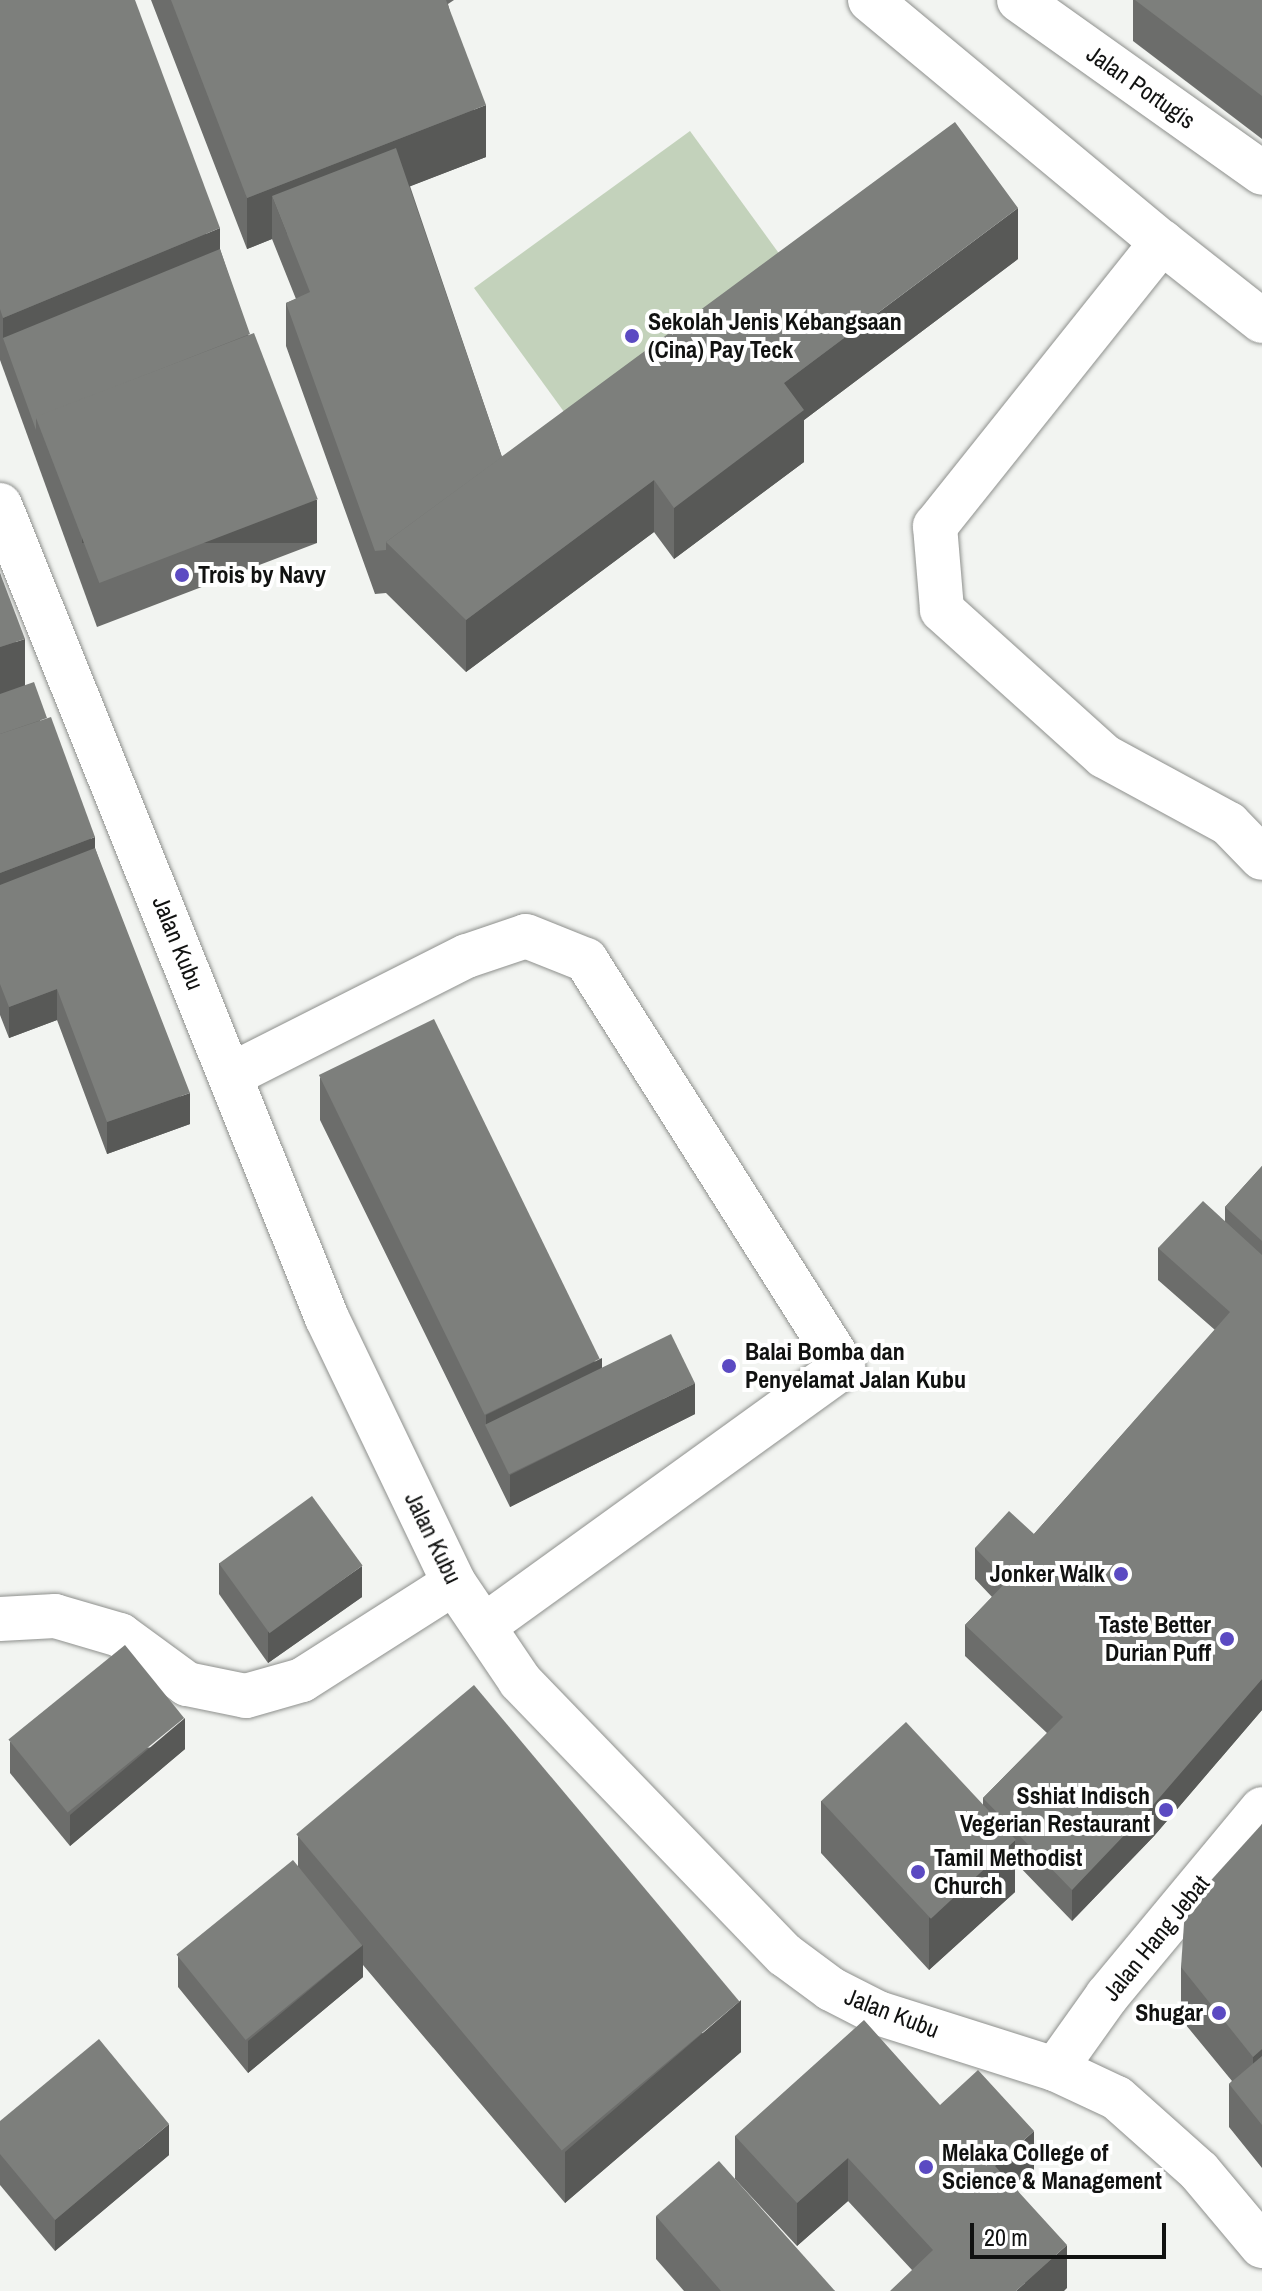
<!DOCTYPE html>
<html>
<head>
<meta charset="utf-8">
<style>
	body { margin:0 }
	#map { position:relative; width:1262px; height:2291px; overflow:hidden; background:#f2f4f1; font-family:"Archivo Narrow",sans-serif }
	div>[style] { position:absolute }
	.green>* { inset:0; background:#c3d2bb; transform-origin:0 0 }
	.roads { filter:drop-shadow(0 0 2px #8e908d) drop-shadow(0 0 2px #8e908d) }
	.minor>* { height:44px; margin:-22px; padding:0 22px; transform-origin:22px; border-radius:22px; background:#fff }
	.major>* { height:44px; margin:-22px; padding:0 22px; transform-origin:22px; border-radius:22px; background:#fff }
	.wall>* { inset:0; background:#6c6d6b }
	.shaded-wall>* { inset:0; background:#585957; transform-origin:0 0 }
	.building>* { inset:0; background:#7d7f7c; transform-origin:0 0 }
	.dots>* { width:22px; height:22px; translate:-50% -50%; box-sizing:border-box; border:4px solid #fff; border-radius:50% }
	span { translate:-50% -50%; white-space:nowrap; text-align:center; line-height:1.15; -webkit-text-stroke:8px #fff; paint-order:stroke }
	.street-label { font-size:24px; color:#111211 }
	.poi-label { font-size:24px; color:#111211; font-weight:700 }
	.left { translate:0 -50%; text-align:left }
	.right { translate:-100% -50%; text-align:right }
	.scale { position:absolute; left:970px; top:2223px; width:196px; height:36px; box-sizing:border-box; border:4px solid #111211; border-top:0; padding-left:10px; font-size:24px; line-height:28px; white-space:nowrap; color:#111211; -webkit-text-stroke:6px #fff; paint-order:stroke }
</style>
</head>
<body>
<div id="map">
	<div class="green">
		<i style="left:690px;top:131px;width:162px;height:267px;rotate:54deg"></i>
	</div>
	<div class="roads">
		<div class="minor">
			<i style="left:870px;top:0;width:379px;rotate:39.7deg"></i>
			<i style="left:1019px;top:0;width:298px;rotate:35.4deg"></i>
			<i style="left:1262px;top:321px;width:127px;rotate:-141.7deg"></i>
			<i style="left:1162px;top:242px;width:364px;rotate:128.6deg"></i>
			<i style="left:935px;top:526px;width:84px;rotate:85.2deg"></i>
			<i style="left:942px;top:610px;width:218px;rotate:42deg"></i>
			<i style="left:1104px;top:756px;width:142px;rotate:28.5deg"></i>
			<i style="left:1229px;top:824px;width:47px;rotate:45.9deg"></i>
			<i style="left:231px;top:1075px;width:264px;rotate:-26.8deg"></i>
			<i style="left:467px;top:956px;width:62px;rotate:-18.7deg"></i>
			<i style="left:526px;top:936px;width:65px;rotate:21.8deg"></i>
			<i style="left:586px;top:960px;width:481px;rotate:57.7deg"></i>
			<i style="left:843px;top:1367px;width:443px;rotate:144.2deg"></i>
			<i style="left:0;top:1619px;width:55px;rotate:-3.1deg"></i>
			<i style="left:55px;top:1616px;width:68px;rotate:16.3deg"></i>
			<i style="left:120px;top:1635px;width:83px;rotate:36.2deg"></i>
			<i style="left:187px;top:1684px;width:60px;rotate:11.5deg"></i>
			<i style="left:246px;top:1696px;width:58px;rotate:-15.9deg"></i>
			<i style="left:302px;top:1680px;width:180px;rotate:-32.5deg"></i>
			<i style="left:1055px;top:2069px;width:90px;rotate:-54.5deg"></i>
			<i style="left:1107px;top:1996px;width:243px;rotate:-50.3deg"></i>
		</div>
		<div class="major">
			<i style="left:0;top:505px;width:876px;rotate:68.09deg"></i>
			<i style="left:327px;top:1318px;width:294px;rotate:64.4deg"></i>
			<i style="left:454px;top:1583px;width:118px;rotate:56deg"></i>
			<i style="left:520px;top:1681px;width:381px;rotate:46deg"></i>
			<i style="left:785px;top:1955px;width:57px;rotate:36.5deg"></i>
			<i style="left:831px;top:1989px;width:53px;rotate:27.1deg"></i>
			<i style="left:878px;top:2013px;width:186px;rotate:17.6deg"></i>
			<i style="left:1055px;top:2069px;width:68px;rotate:25.1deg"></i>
			<i style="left:1117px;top:2098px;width:110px;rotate:41.7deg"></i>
			<i style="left:1199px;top:2171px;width:98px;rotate:50deg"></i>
		</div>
	</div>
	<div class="wall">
		<i style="clip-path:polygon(0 0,220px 249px,317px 543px,97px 627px,0 360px)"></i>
		<i style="clip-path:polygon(151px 0,454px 0,448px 4px,486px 157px,410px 186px,502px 457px,1018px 259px,804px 420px,804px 462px,674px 559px,654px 532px,466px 672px,386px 593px,375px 594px,286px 346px,286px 303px,296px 299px,272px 239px,247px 249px)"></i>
		<i style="clip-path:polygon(1133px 0,1262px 0,1262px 139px,1133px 41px)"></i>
		<i style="clip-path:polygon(0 573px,25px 685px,95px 848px,190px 1124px,107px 1154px,57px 1020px,9px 1038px,0 1015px)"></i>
		<i style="clip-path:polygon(320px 1077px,602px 1369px,695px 1414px,510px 1507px,320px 1120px)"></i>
		<i style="clip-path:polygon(1262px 1166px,1262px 1710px,1154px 1836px,1072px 1921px,1015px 1862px,1015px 1892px,929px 1970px,821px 1853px,821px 1801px,983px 1806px,983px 1798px,1047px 1733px,965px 1656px,965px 1625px,992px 1597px,975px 1579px,975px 1548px,1034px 1534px,1215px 1330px,1158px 1280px,1158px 1248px,1225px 1221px,1225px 1207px)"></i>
		<i style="clip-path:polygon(219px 1563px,362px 1597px,268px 1663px,219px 1594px)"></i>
		<i style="clip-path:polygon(10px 1742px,185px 1749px,70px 1846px,10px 1773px)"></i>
		<i style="clip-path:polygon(1262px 1824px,1262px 2168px,1229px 2127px,1229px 2084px,1232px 2081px,1181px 2019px,1181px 1967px)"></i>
		<i style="clip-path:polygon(298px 1836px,741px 2052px,565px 2203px,363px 1965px,363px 1977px,248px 2073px,178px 1987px,178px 1956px,298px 1866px)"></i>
		<i style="clip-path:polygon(940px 2105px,1034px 2174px,1017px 2189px,1067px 2288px,912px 2270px,848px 2201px,797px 2246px,735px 2179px,735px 2136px)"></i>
		<i style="clip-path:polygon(0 2121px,169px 2155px,55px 2251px,0 2185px)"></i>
		<i style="clip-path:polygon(656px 2216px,835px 2291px,684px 2291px,656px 2259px)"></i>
	</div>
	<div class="shaded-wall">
		<i style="clip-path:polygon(486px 105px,486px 157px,287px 234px,272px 196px,272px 239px,247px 249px,247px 198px)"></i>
		<i style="clip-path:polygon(1018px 208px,1018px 259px,804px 420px,804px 462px,674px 559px,674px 508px,784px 383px)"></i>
		<i style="clip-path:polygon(220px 228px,220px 280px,3px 338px,3px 318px)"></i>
		<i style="clip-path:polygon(654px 480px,654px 532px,466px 672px,466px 620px)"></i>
		<i style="left:317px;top:500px;width:43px;height:235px;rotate:90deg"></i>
		<i style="clip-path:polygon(25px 639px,25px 690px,0 699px,0 647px)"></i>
		<i style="clip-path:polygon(95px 837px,95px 880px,0 916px,0 873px)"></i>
		<i style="clip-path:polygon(57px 989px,57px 1020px,9px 1038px,9px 1007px)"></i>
		<i style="clip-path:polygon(190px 1093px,190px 1124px,107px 1154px,107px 1122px)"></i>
		<i style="clip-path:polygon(602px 1358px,602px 1401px,486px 1426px,486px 1415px)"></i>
		<i style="clip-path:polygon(695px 1383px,695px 1414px,510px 1507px,510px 1475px)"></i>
		<i style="clip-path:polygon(362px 1566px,362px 1597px,268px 1663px,268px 1632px)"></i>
		<i style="clip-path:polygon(1262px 1679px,1262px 1710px,1154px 1836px,1072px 1921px,1072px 1890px)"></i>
		<i style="clip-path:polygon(185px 1718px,185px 1749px,70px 1846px,70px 1815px)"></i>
		<i style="clip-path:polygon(1015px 1840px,1015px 1892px,929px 1970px,929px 1918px)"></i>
		<i style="clip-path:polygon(363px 1945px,363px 1977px,248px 2073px,248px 2041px)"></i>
		<i style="clip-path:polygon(741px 2000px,741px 2052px,565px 2203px,565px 2152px)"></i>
		<i style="clip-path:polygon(1262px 2049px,1262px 2101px,1253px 2108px,1253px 2057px)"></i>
		<i style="clip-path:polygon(169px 2124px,169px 2155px,55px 2251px,55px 2220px)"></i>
		<i style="clip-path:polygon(1034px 2131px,1034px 2174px,995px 2209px,995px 2166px)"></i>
		<i style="clip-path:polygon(848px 2158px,848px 2201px,797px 2246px,797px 2203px)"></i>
		<i style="clip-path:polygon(1067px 2245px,1067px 2288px,1064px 2291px,1016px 2291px)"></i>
	</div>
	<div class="building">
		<i style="clip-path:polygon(0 0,135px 0,220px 228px,3px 318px,0 309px)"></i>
		<i style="clip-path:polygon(171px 0,446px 0,486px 105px,247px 198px)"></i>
		<i style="clip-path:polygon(1135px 0,1262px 0,1262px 96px)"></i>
		<i style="clip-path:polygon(955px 122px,1018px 208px,784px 383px,804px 410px,674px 508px,654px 480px,466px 620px,386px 542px)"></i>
		<i style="clip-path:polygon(396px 148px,502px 457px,386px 542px,386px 550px,375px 551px,286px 303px,310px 292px,272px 196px)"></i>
		<i style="clip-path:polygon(220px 249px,250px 334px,36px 418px,36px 430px,3px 338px)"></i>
		<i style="left:254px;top:333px;width:178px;height:234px;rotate:69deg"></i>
		<i style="clip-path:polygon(0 573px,25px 639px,0 647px)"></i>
		<i style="clip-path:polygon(34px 682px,47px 718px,0 734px,0 694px)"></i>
		<i style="clip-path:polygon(51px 717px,95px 837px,0 873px,0 734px)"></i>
		<i style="clip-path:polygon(95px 848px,190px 1093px,107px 1122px,57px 989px,9px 1007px,0 984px,0 885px)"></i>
		<i style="left:434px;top:1019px;width:378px;height:128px;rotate:64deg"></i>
		<i style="clip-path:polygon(1262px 1166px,1262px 1241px,1225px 1207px)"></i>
		<i style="clip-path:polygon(1203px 1201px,1262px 1255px,1262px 1679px,1154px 1804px,1072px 1890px,983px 1798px,1063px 1717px,965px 1625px,1007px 1581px,975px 1548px,1009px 1511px,1034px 1534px,1230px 1312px,1158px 1248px)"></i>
		<i style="left:671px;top:1334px;width:55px;height:207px;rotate:64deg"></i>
		<i style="left:312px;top:1496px;width:86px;height:115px;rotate:54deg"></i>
		<i style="left:125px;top:1645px;width:94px;height:150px;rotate:51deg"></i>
		<i style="left:474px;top:1685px;width:413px;height:232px;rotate:50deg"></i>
		<i style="left:906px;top:1722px;width:161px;height:116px;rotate:47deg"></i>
		<i style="clip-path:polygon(1262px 1824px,1262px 2049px,1253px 2057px,1181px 1967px,1185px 1909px)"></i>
		<i style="left:293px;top:1860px;width:110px;height:150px;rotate:51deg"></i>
		<i style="clip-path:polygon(864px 2020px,940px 2105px,978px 2070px,1034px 2131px,995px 2166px,1067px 2245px,1016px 2291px,890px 2291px,933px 2250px,848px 2158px,797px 2203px,735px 2136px)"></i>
		<i style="clip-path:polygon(99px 2039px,169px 2124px,55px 2220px,0 2154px,0 2121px)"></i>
		<i style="clip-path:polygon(1262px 2056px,1262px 2125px,1229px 2084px)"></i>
		<i style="clip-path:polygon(719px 2161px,835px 2291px,721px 2291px,656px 2216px)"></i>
	</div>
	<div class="dots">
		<i style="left:632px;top:336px;background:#5b4ac2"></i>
		<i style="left:182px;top:575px;background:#5b4ac2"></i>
		<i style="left:729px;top:1366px;background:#5b4ac2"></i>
		<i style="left:1121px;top:1574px;background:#5b4ac2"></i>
		<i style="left:1227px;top:1639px;background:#5b4ac2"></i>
		<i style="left:1166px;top:1810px;background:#5b4ac2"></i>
		<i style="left:918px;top:1872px;background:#5b4ac2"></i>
		<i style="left:1219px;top:2013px;background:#5b4ac2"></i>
		<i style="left:926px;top:2167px;background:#5b4ac2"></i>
	</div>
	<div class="street-label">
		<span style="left:1141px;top:87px;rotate:35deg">Jalan Portugis</span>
		<span style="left:178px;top:943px;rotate:68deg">Jalan Kubu</span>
		<span style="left:433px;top:1538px;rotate:64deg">Jalan Kubu</span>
		<span style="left:1156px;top:1938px;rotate:-51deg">Jalan Hang Jebat</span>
		<span style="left:892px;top:2013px;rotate:21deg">Jalan Kubu</span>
	</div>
	<div class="poi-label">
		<span class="left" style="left:648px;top:336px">Sekolah Jenis Kebangsaan<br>(Cina) Pay Teck</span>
		<span class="left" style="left:198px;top:575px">Trois by Navy</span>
		<span class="left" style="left:745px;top:1366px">Balai Bomba dan<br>Penyelamat Jalan Kubu</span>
		<span class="right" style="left:1105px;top:1574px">Jonker Walk</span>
		<span class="right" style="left:1211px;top:1639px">Taste Better<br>Durian Puff</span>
		<span class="right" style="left:1150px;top:1810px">Sshiat Indisch<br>Vegerian Restaurant</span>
		<span class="left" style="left:934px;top:1872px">Tamil Methodist<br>Church</span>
		<span class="right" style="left:1203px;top:2013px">Shugar</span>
		<span class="left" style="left:942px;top:2167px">Melaka College of<br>Science &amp; Management</span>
	</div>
	<div class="scale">20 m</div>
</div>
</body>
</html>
